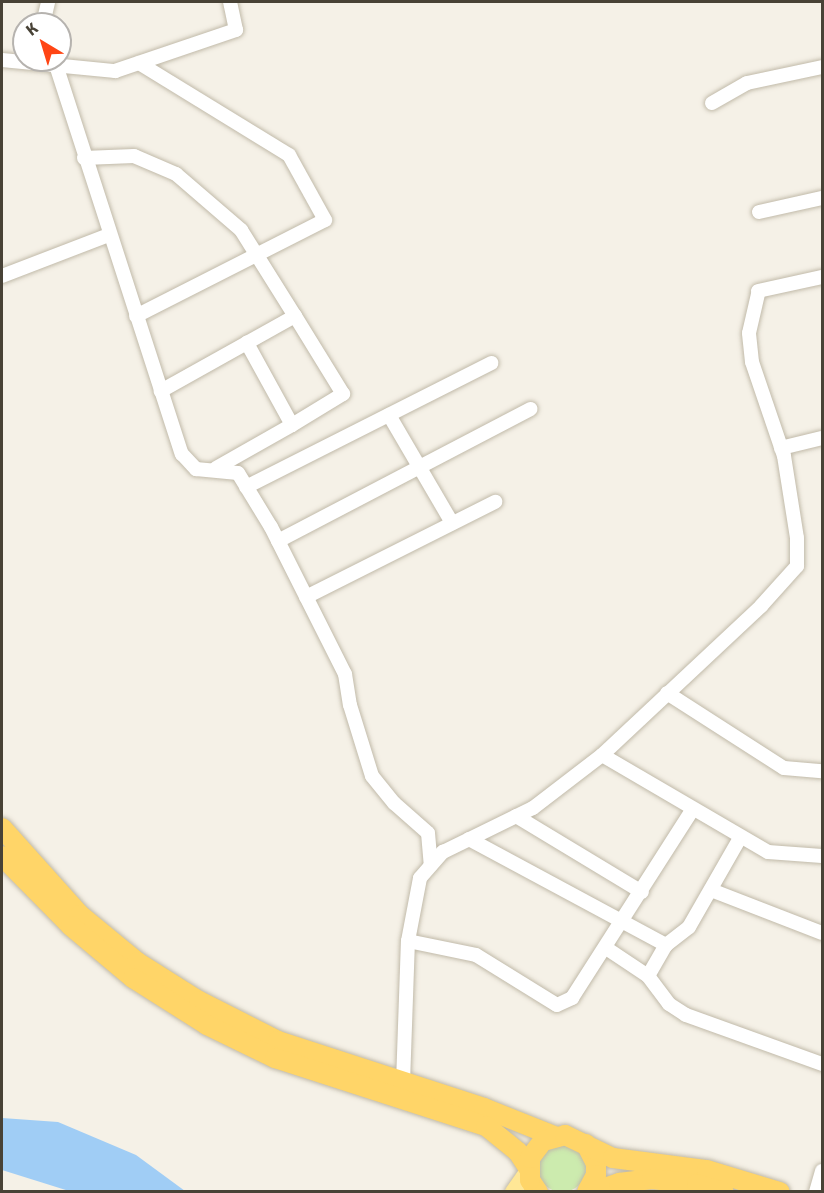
<!DOCTYPE html>
<html>
<head>
<meta charset="utf-8">
<style>
	body { margin:0 }
	#map { position:relative; width:824px; height:1193px; overflow:hidden; background:#f5f1e7; font-family:Signika,sans-serif }
	div>[style] { position:absolute }
	.green>* { inset:0; background:#ccebae }
	.round { border-radius:50% }
	.water>* { inset:0; background:#a0cdf5 }
	.roads { filter:drop-shadow(0 0 2px #c1baa9) drop-shadow(0 0 2px #c1baa9) }
	.minor>* { height:14px; margin:-7px; padding:0 7px; transform-origin:7px; border-radius:7px; background:#fff }
	.major>* { height:16px; margin:-8px; padding:0 8px; transform-origin:8px; border-radius:8px; background:#ffe796 }
	.highway>* { height:20px; margin:-10px; padding:0 10px; transform-origin:10px; border-radius:10px; background:#ffd568 }
	span { translate:-50% -50%; white-space:nowrap; text-align:center; line-height:1.15; -webkit-text-stroke:6px #fff; paint-order:stroke }
	.frame { position:absolute; inset:0; border:3px solid #484236; pointer-events:none }
	.north { position:absolute; left:12px; top:12px; width:60px; height:60px; box-sizing:border-box; background:#fff; border:2px solid #b6b3af; border-radius:50%; rotate:322deg; font-size:16px; font-weight:700; line-height:24px; text-align:center; color:#484236 }
	.north::after { content:''; display:block; margin:auto; width:21px; height:27px; background:#ff4514; clip-path:polygon(50% 0,100% 100%,50% 72%,0 100%) }
</style>
</head>
<body>
<div id="map">
	<div class="green">
		<i class="round" style="left:538px;top:1144px;width:48px;height:48px"></i>
	</div>
	<div class="water">
		<i style="clip-path:polygon(2px 1118px,58px 1122px,136px 1155px,185px 1191px,69px 1191px,2px 1170px)"></i>
	</div>
	<div class="roads">
		<div class="minor">
			<i style="left:43px;top:24px;width:23px;rotate:-77deg"></i>
			<i style="left:2px;top:60px;width:114px;rotate:5.6deg"></i>
			<i style="left:115px;top:71px;width:128px;rotate:-18.7deg"></i>
			<i style="left:236px;top:30px;width:29px;rotate:-102deg"></i>
			<i style="left:56px;top:65px;width:409px;rotate:72.1deg"></i>
			<i style="left:182px;top:454px;width:21px;rotate:47deg"></i>
			<i style="left:196px;top:469px;width:42px;rotate:5.4deg"></i>
			<i style="left:238px;top:473px;width:63px;rotate:58.6deg"></i>
			<i style="left:271px;top:527px;width:165px;rotate:63.3deg"></i>
			<i style="left:345px;top:674px;width:31px;rotate:81deg"></i>
			<i style="left:350px;top:705px;width:74px;rotate:72.8deg"></i>
			<i style="left:372px;top:776px;width:35px;rotate:51deg"></i>
			<i style="left:394px;top:803px;width:45px;rotate:41.4deg"></i>
			<i style="left:428px;top:833px;width:32px;rotate:85deg"></i>
			<i style="left:712px;top:103px;width:40px;rotate:-29.7deg"></i>
			<i style="left:747px;top:83px;width:77px;rotate:-12deg"></i>
			<i style="left:84px;top:158px;width:50px;rotate:-2.3deg"></i>
			<i style="left:134px;top:156px;width:46px;rotate:23.2deg"></i>
			<i style="left:176px;top:174px;width:86px;rotate:40.7deg"></i>
			<i style="left:241px;top:230px;width:102px;rotate:57.9deg"></i>
			<i style="left:295px;top:316px;width:154px;rotate:150.8deg"></i>
			<i style="left:759px;top:212px;width:65px;rotate:-12.5deg"></i>
			<i style="left:2px;top:276px;width:115px;rotate:-21deg"></i>
			<i style="left:758px;top:291px;width:66px;rotate:-12.3deg"></i>
			<i style="left:136px;top:316px;width:212px;rotate:-26.9deg"></i>
			<i style="left:325px;top:220px;width:74px;rotate:-119deg"></i>
			<i style="left:289px;top:155px;width:176px;rotate:-148.5deg"></i>
			<i style="left:389px;top:415px;width:125px;rotate:59.7deg"></i>
			<i style="left:292px;top:425px;width:60px;rotate:-31.3deg"></i>
			<i style="left:343px;top:394px;width:92px;rotate:-121.6deg"></i>
			<i style="left:781px;top:448px;width:42px;rotate:-13.7deg"></i>
			<i style="left:216px;top:468px;width:87px;rotate:-29.5deg"></i>
			<i style="left:292px;top:425px;width:94px;rotate:-118.8deg"></i>
			<i style="left:246px;top:487px;width:275px;rotate:-26.8deg"></i>
			<i style="left:278px;top:541px;width:285px;rotate:-27.6deg"></i>
			<i style="left:306px;top:597px;width:212px;rotate:-26.7deg"></i>
			<i style="left:667px;top:693px;width:139px;rotate:32.7deg"></i>
			<i style="left:784px;top:768px;width:38px;rotate:5deg"></i>
			<i style="left:602px;top:755px;width:192px;rotate:30.3deg"></i>
			<i style="left:768px;top:852px;width:54px;rotate:4.2deg"></i>
			<i style="left:516px;top:816px;width:147px;rotate:31.1deg"></i>
			<i style="left:469px;top:839px;width:224px;rotate:28.3deg"></i>
			<i style="left:666px;top:945px;width:29px;rotate:-38deg"></i>
			<i style="left:689px;top:927px;width:103px;rotate:-60.2deg"></i>
			<i style="left:711px;top:890px;width:119px;rotate:21.2deg"></i>
			<i style="left:408px;top:941px;width:69px;rotate:11.6deg"></i>
			<i style="left:476px;top:955px;width:95px;rotate:31.7deg"></i>
			<i style="left:557px;top:1005px;width:17px;rotate:-25deg"></i>
			<i style="left:572px;top:998px;width:223px;rotate:-57.4deg"></i>
			<i style="left:606px;top:948px;width:50px;rotate:33.7deg"></i>
			<i style="left:648px;top:976px;width:35px;rotate:53deg"></i>
			<i style="left:669px;top:1004px;width:20px;rotate:33deg"></i>
			<i style="left:686px;top:1015px;width:145px;rotate:19.8deg"></i>
			<i style="left:648px;top:976px;width:36px;rotate:-60deg"></i>
			<i style="left:403px;top:1083px;width:142px;rotate:-88deg"></i>
			<i style="left:408px;top:941px;width:64px;rotate:-79.2deg"></i>
			<i style="left:420px;top:878px;width:35px;rotate:-49deg"></i>
			<i style="left:443px;top:852px;width:100px;rotate:-26.1deg"></i>
			<i style="left:533px;top:808px;width:87px;rotate:-37.5deg"></i>
			<i style="left:602px;top:755px;width:218px;rotate:-43.1deg"></i>
			<i style="left:761px;top:606px;width:54px;rotate:-48deg"></i>
			<i style="left:797px;top:566px;width:28px;rotate:-90deg"></i>
			<i style="left:797px;top:538px;width:83px;rotate:-99deg"></i>
			<i style="left:784px;top:456px;width:99px;rotate:-108.8deg"></i>
			<i style="left:752px;top:362px;width:29px;rotate:-96deg"></i>
			<i style="left:749px;top:333px;width:40px;rotate:-77deg"></i>
			<i style="left:816px;top:1192px;width:22px;rotate:-74deg"></i>
		</div>
		<div class="major">
			<i style="left:513px;top:1192px;width:28px;rotate:-55deg"></i>
		</div>
		<div class="highway">
			<i style="left:2px;top:828px;width:117px;rotate:48.1deg"></i>
			<i style="left:80px;top:915px;width:74px;rotate:39.5deg"></i>
			<i style="left:137px;top:962px;width:73px;rotate:32.2deg"></i>
			<i style="left:199px;top:1001px;width:89px;rotate:26.9deg"></i>
			<i style="left:278px;top:1041px;width:217px;rotate:18deg"></i>
			<i style="left:484px;top:1108px;width:75px;rotate:21.8deg"></i>
			<i style="left:2px;top:856px;width:98px;rotate:45.4deg"></i>
			<i style="left:71px;top:926px;width:81px;rotate:40deg"></i>
			<i style="left:133px;top:978px;width:88px;rotate:32.4deg"></i>
			<i style="left:207px;top:1025px;width:76px;rotate:25.9deg"></i>
			<i style="left:275px;top:1058px;width:222px;rotate:17.9deg"></i>
			<i style="left:486px;top:1126px;width:41px;rotate:39.1deg"></i>
			<i style="left:518px;top:1152px;width:20px;rotate:57deg"></i>
			<i style="left:586px;top:1144px;width:22px;rotate:63deg"></i>
			<i style="left:596px;top:1164px;width:11px;rotate:90deg"></i>
			<i style="left:596px;top:1175px;width:19px;rotate:118deg"></i>
			<i style="left:538px;top:1192px;width:14px;rotate:-124deg"></i>
			<i style="left:530px;top:1180px;width:22px;rotate:-90deg"></i>
			<i style="left:530px;top:1158px;width:21px;rotate:-53deg"></i>
			<i style="left:543px;top:1141px;width:23px;rotate:-15deg"></i>
			<i style="left:565px;top:1135px;width:53px;rotate:25.6deg"></i>
			<i style="left:613px;top:1158px;width:95px;rotate:7.3deg"></i>
			<i style="left:707px;top:1170px;width:76px;rotate:16.8deg"></i>
			<i style="left:593px;top:1192px;width:28px;rotate:-19deg"></i>
			<i style="left:619px;top:1183px;width:33px;rotate:-7deg"></i>
			<i style="left:652px;top:1179px;width:45px;rotate:6.3deg"></i>
			<i style="left:697px;top:1184px;width:28px;rotate:17deg"></i>
		</div>
	</div>
	<div class="frame"></div>
	<div class="north">K</div>
</div>
</body>
</html>
